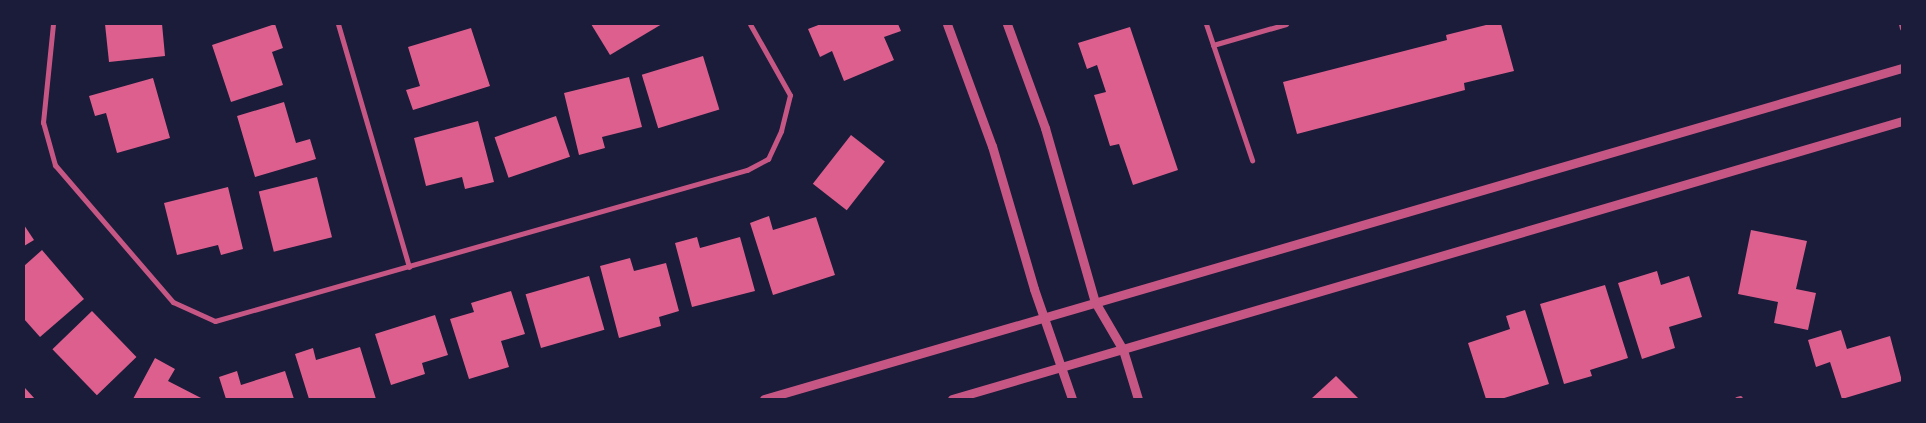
<!DOCTYPE html>
<html>
<head>
<meta charset="utf-8">
<style>
	body { margin:0 }
	#map { position:relative; width:1926px; height:423px; overflow:hidden; background:#1b1b3a; font-family:"Roboto Serif",serif }
	div>[style] { position:absolute }
	.building>* { inset:0; background:#dd5f8e; transform-origin:0 0 }
	.minor>* { height:5px; margin:-2.5px; padding:0 2.5px; transform-origin:2.5px; border-radius:2.5px; background:#c65784 }
	.tertiary>* { height:9px; margin:-4.5px; padding:0 4.5px; transform-origin:4.5px; border-radius:4.5px; background:#c65784 }
	span { translate:-50% -50%; white-space:nowrap; text-align:center; line-height:1.15; -webkit-text-stroke:5px #1b1b3a; paint-order:stroke }
	.frame { position:absolute; inset:0; border:25px solid #1b1b3a; pointer-events:none }
</style>
</head>
<body>
<div id="map">
	<div class="building">
		<i style="clip-path:polygon(105px 24px,162px 24px,165px 56px,109px 62px)"></i>
		<i style="clip-path:polygon(275px 24px,283px 48px,272px 52px,283px 85px,231px 102px,212px 45px)"></i>
		<i style="clip-path:polygon(591px 24px,662px 24px,610px 55px)"></i>
		<i style="clip-path:polygon(821px 24px,898px 24px,901px 31px,884px 37px,894px 60px,844px 81px,832px 51px,820px 57px,808px 29px)"></i>
		<i style="clip-path:polygon(1490px 24px,1501px 24px,1514px 71px,1464px 83px,1465px 90px,1297px 134px,1283px 82px,1447px 40px,1446px 35px)"></i>
		<i style="clip-path:polygon(1130px 27px,1178px 170px,1133px 185px,1119px 144px,1110px 146px,1094px 95px,1106px 92px,1097px 65px,1087px 69px,1078px 43px)"></i>
		<i style="clip-path:polygon(471px 28px,490px 86px,413px 110px,406px 90px,420px 86px,408px 47px)"></i>
		<i style="left:703px;top:56px;width:56px;height:64px;rotate:73deg"></i>
		<i style="clip-path:polygon(629px 77px,642px 127px,602px 137px,605px 148px,579px 155px,564px 93px)"></i>
		<i style="clip-path:polygon(153px 78px,170px 138px,117px 153px,106px 113px,95px 116px,89px 96px)"></i>
		<i style="clip-path:polygon(284px 102px,296px 143px,310px 139px,316px 159px,255px 177px,237px 116px)"></i>
		<i style="left:556px;top:116px;width:43px;height:65px;rotate:71deg"></i>
		<i style="clip-path:polygon(478px 121px,494px 182px,465px 189px,462px 177px,426px 186px,414px 138px)"></i>
		<i style="left:851px;top:135px;width:43px;height:62px;rotate:38deg"></i>
		<i style="left:317px;top:177px;width:62px;height:60px;rotate:76deg"></i>
		<i style="clip-path:polygon(228px 187px,243px 249px,221px 255px,218px 245px,177px 255px,164px 203px)"></i>
		<i style="clip-path:polygon(769px 216px,773px 230px,816px 217px,835px 275px,773px 295px,750px 223px)"></i>
		<i style="clip-path:polygon(24px 225px,34px 240px,24px 246px)"></i>
		<i style="clip-path:polygon(1751px 230px,1807px 241px,1796px 289px,1816px 293px,1808px 330px,1774px 323px,1778px 302px,1738px 294px)"></i>
		<i style="clip-path:polygon(697px 237px,700px 248px,740px 237px,755px 291px,692px 307px,675px 243px)"></i>
		<i style="clip-path:polygon(42px 250px,84px 299px,40px 337px,24px 319px,24px 266px)"></i>
		<i style="clip-path:polygon(630px 258px,634px 271px,666px 263px,679px 311px,659px 317px,661px 326px,619px 338px,600px 266px)"></i>
		<i style="clip-path:polygon(1657px 271px,1661px 285px,1689px 276px,1702px 317px,1669px 327px,1675px 348px,1642px 359px,1618px 283px)"></i>
		<i style="left:589px;top:276px;width:56px;height:66px;rotate:74deg"></i>
		<i style="clip-path:polygon(1605px 285px,1628px 358px,1590px 370px,1592px 376px,1564px 384px,1540px 304px)"></i>
		<i style="clip-path:polygon(511px 291px,525px 334px,501px 341px,509px 367px,469px 379px,450px 319px,474px 312px,471px 303px)"></i>
		<i style="clip-path:polygon(1525px 310px,1549px 384px,1501px 399px,1486px 399px,1468px 343px,1510px 329px,1506px 316px)"></i>
		<i style="left:92px;top:311px;width:64px;height:55px;rotate:46deg"></i>
		<i style="clip-path:polygon(435px 315px,448px 355px,422px 363px,425px 374px,391px 385px,375px 334px)"></i>
		<i style="clip-path:polygon(1841px 330px,1847px 349px,1890px 336px,1902px 381px,1842px 399px,1830px 362px,1816px 367px,1808px 340px)"></i>
		<i style="clip-path:polygon(360px 347px,376px 399px,309px 399px,295px 354px,313px 348px,316px 360px)"></i>
		<i style="clip-path:polygon(155px 358px,175px 369px,168px 381px,203px 399px,133px 399px)"></i>
		<i style="clip-path:polygon(237px 371px,241px 385px,285px 371px,294px 399px,226px 399px,219px 377px)"></i>
		<i style="clip-path:polygon(1336px 376px,1359px 399px,1311px 399px)"></i>
		<i style="clip-path:polygon(25px 388px,35px 399px,24px 399px)"></i>
	</div>
	<div class="minor">
		<i style="left:53px;top:24px;width:99px;rotate:95.8deg"></i>
		<i style="left:43px;top:122px;width:45px;rotate:74.4deg"></i>
		<i style="left:55px;top:165px;width:181px;rotate:49.3deg"></i>
		<i style="left:173px;top:302px;width:46px;rotate:24.3deg"></i>
		<i style="left:215px;top:321px;width:553px;rotate:-15.85deg"></i>
		<i style="left:747px;top:170px;width:24px;rotate:-28deg"></i>
		<i style="left:768px;top:159px;width:31px;rotate:-65deg"></i>
		<i style="left:781px;top:131px;width:37px;rotate:-76deg"></i>
		<i style="left:790px;top:95px;width:81px;rotate:-119.4deg"></i>
		<i style="left:338px;top:24px;width:253px;rotate:73.7deg"></i>
		<i style="left:1206px;top:24px;width:144px;rotate:71.3deg"></i>
		<i style="left:1901px;top:24px;width:4px;rotate:76deg"></i>
		<i style="left:1213px;top:45px;width:76px;rotate:-16deg"></i>
		<i style="left:1737px;top:399px;width:3px;rotate:-18deg"></i>
	</div>
	<div class="tertiary">
		<i style="left:947px;top:24px;width:130px;rotate:69.8deg"></i>
		<i style="left:992px;top:146px;width:149px;rotate:73.6deg"></i>
		<i style="left:1034px;top:289px;width:116px;rotate:70.9deg"></i>
		<i style="left:1007px;top:24px;width:111px;rotate:69.9deg"></i>
		<i style="left:1045px;top:128px;width:181px;rotate:74deg"></i>
		<i style="left:1095px;top:302px;width:56px;rotate:59.7deg"></i>
		<i style="left:1123px;top:350px;width:51px;rotate:73deg"></i>
		<i style="left:764px;top:399px;width:1185px;rotate:-16.22deg"></i>
		<i style="left:952px;top:399px;width:990px;rotate:-16.31deg"></i>
	</div>
	<div class="frame"></div>
</div>
</body>
</html>
